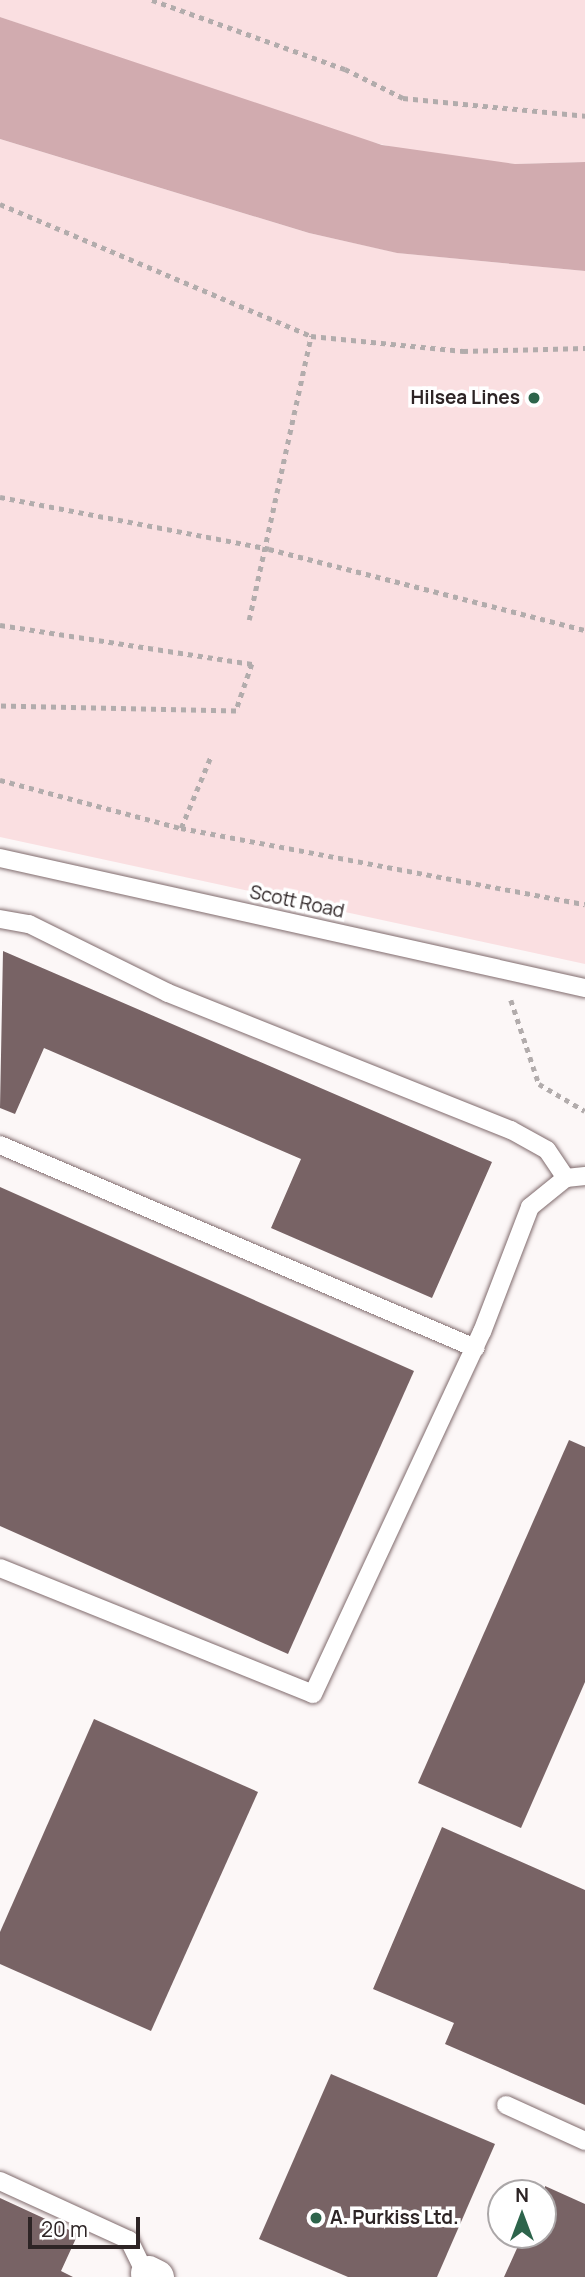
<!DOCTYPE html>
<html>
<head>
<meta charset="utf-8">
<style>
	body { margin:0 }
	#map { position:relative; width:585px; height:2277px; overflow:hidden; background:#fcf7f7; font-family:Manrope,sans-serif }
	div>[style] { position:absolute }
	.green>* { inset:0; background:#fadfe1 }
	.water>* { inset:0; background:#d1abaf }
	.building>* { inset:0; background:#786365 }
	.path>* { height:4.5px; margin-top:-2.25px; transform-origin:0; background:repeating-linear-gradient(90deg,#b2acac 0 5px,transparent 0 10px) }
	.roads { filter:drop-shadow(0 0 2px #806b6d) drop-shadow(0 0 2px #806b6d) }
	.lane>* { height:18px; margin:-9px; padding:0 9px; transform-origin:9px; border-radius:9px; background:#fff }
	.street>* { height:35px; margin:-17.5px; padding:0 17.5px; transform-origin:17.5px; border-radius:17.5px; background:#fff }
	.dots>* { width:19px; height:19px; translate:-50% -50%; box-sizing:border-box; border:4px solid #fff; border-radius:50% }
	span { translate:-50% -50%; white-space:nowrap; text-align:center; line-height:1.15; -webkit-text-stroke:7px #fff; paint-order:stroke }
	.poi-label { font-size:19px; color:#2d2425; font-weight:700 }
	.right { translate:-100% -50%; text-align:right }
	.left { translate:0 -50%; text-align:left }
	.street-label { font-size:19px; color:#2d2425 }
	.north { position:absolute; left:487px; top:2179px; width:70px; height:70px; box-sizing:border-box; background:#fff; border:2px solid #aba7a8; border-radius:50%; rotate:0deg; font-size:19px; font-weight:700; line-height:28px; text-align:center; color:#2d2425 }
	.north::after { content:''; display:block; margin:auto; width:24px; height:32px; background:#2d644b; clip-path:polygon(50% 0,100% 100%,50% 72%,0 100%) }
	.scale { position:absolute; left:28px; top:2217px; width:112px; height:32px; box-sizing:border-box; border:4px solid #2d2425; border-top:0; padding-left:9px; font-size:21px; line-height:24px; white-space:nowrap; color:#2d2425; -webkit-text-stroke:5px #fff; paint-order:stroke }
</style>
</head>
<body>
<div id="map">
	<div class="green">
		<i style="clip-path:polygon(0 0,585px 0,585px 162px,515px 164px,425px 155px,335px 133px,0 17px)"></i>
		<i style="clip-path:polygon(0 139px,309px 233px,398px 253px,585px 271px,585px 964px,0 837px)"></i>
	</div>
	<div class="water">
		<i style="clip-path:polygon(0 17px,382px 145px,515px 164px,585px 162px,585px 271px,397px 253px,309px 233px,0 139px)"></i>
	</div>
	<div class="building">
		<i style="clip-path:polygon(3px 951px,492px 1162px,432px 1298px,271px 1228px,301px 1159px,44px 1048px,15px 1114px,0 1108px)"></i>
		<i style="clip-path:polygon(0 1187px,414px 1371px,288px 1654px,0 1526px)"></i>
		<i style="clip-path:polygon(569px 1440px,585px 1447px,585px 1682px,521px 1828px,418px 1783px)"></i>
		<i style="clip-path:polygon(94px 1719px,258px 1792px,151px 2031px,0 1964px,0 1932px)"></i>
		<i style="clip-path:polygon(442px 1827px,585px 1890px,585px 2105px,445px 2044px,454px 2023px,373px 1989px)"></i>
		<i style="clip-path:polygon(331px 2074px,495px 2144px,437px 2277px,348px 2277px,259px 2239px)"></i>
		<i style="clip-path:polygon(545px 2186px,585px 2204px,585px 2277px,504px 2277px,523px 2235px,543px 2235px)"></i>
		<i style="clip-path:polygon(0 2198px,78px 2234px,61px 2271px,73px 2277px,0 2277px)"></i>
	</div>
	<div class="path">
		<i style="left:152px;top:0;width:205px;rotate:19.7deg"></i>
		<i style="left:345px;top:69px;width:65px;rotate:26.6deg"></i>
		<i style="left:403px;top:98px;width:183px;rotate:5.6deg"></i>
		<i style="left:0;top:204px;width:338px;rotate:23deg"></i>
		<i style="left:311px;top:336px;width:153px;rotate:5.6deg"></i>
		<i style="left:463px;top:351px;width:122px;rotate:-1.4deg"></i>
		<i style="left:0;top:497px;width:274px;rotate:10.9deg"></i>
		<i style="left:269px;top:549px;width:326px;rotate:14.4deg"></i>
		<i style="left:249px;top:620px;width:291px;rotate:-77.7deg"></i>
		<i style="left:0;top:625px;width:255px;rotate:8.8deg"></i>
		<i style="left:252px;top:664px;width:50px;rotate:108.8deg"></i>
		<i style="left:236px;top:711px;width:236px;rotate:-178.8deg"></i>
		<i style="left:0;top:780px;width:187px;rotate:14.9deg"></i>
		<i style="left:181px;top:828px;width:411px;rotate:10.7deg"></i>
		<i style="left:181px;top:828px;width:78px;rotate:-67.4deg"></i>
		<i style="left:511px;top:1000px;width:89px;rotate:71.6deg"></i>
		<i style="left:539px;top:1084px;width:53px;rotate:30.4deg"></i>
	</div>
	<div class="roads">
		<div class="lane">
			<i style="left:0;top:858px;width:599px;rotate:12.53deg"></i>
			<i style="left:0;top:919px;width:29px;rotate:10deg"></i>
			<i style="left:29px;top:924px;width:155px;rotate:26.4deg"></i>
			<i style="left:168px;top:993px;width:369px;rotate:21.8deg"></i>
			<i style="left:511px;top:1130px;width:41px;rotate:29.1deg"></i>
			<i style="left:547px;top:1150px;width:34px;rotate:56deg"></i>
			<i style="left:0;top:1145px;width:517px;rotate:23.14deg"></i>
			<i style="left:0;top:1568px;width:337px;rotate:21.9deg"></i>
			<i style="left:313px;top:1694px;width:400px;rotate:-65deg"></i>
			<i style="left:482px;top:1332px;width:134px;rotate:-69deg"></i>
			<i style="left:530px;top:1207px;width:46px;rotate:-38.9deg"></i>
			<i style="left:566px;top:1178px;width:19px;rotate:-6deg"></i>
			<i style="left:506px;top:2105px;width:87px;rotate:24.5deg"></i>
			<i style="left:0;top:2181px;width:142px;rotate:24.6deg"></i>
			<i style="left:129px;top:2240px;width:41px;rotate:64.1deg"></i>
		</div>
		<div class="street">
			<i style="left:148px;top:2273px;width:9px;rotate:27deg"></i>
		</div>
	</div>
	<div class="dots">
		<i style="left:534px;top:398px;background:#2d644b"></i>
		<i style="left:316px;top:2218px;background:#2d644b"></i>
	</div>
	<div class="poi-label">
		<span class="right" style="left:520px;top:398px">Hilsea Lines</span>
		<span class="left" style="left:330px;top:2218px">A. Purkiss Ltd.</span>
	</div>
	<div class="street-label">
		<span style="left:297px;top:902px;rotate:12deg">Scott Road</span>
	</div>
	<div class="north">N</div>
	<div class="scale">20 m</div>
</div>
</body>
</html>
